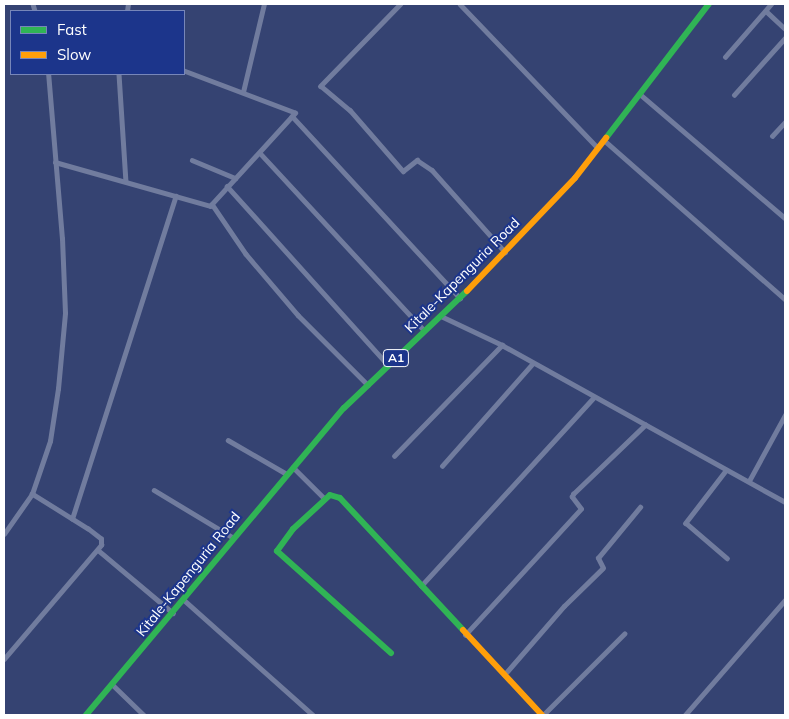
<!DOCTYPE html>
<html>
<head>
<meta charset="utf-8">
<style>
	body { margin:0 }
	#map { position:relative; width:789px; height:719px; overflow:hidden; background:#354372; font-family:Mulish,sans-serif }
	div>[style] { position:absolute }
	.street>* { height:4.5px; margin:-2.25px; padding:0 2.25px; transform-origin:2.25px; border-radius:2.25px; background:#717c9e }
	.fast>* { height:6px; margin:-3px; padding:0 3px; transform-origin:3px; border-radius:3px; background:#30b455 }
	.slow>* { height:6px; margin:-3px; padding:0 3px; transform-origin:3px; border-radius:3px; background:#ff9f0a }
	span { translate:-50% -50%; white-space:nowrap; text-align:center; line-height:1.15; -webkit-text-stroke:4px #1c358b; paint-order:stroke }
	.shield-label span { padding:1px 4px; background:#1c358b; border:1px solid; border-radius:4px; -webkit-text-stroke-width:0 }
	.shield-label { font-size:12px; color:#fff; font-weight:700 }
	.street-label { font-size:14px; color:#fff }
	.frame { position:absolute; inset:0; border:5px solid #fff; pointer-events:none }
	.legend { position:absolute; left:10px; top:10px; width:175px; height:65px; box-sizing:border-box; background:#1c358b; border:1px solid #7786b9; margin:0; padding:6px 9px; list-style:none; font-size:15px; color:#fff }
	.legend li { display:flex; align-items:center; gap:10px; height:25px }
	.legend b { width:25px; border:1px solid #7786b9 }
</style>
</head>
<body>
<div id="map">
	<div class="street">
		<i style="left:33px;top:4px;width:7px;rotate:74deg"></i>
		<i style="left:401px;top:4px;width:115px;rotate:134.3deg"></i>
		<i style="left:321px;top:86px;width:38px;rotate:40deg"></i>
		<i style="left:350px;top:110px;width:81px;rotate:49deg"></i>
		<i style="left:403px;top:171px;width:18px;rotate:-38deg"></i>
		<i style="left:417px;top:160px;width:18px;rotate:34deg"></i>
		<i style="left:432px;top:170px;width:110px;rotate:48.3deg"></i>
		<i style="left:460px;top:4px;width:199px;rotate:46.2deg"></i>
		<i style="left:127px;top:11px;width:7px;rotate:-82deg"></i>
		<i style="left:766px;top:11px;width:26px;rotate:43deg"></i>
		<i style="left:725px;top:57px;width:70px;rotate:-49deg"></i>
		<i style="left:119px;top:74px;width:107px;rotate:86.3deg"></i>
		<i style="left:243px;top:92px;width:90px;rotate:-76.6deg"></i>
		<i style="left:641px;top:95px;width:189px;rotate:40.5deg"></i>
		<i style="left:734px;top:95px;width:76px;rotate:-48.2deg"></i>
		<i style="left:292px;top:116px;width:248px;rotate:47.3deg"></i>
		<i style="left:772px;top:136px;width:19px;rotate:-47deg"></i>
		<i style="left:605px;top:141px;width:240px;rotate:41.3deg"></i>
		<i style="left:260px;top:153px;width:241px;rotate:47.2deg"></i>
		<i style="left:192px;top:160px;width:47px;rotate:22.7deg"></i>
		<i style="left:55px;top:162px;width:161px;rotate:15.8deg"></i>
		<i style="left:210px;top:206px;width:126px;rotate:-47.6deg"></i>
		<i style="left:295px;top:113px;width:119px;rotate:-159.3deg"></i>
		<i style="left:227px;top:186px;width:241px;rotate:48deg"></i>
		<i style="left:212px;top:204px;width:60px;rotate:55.8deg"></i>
		<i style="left:246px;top:254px;width:80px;rotate:49.6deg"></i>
		<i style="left:298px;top:315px;width:99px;rotate:45deg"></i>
		<i style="left:441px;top:316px;width:68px;rotate:25.4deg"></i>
		<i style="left:502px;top:345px;width:324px;rotate:29deg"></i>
		<i style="left:228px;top:440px;width:68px;rotate:30deg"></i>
		<i style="left:394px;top:456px;width:155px;rotate:-45.8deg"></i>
		<i style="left:442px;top:466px;width:137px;rotate:-48.5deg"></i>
		<i style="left:293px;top:467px;width:45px;rotate:45deg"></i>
		<i style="left:726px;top:471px;width:66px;rotate:127.6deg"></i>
		<i style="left:686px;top:523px;width:54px;rotate:40.5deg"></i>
		<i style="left:749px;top:481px;width:75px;rotate:-61.4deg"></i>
		<i style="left:154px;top:490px;width:93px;rotate:31deg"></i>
		<i style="left:72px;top:519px;width:339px;rotate:-72.2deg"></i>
		<i style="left:4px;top:534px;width:49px;rotate:-55deg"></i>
		<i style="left:32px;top:494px;width:56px;rotate:-71.2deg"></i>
		<i style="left:50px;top:441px;width:53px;rotate:-81.3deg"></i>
		<i style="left:58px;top:389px;width:76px;rotate:-84.7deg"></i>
		<i style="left:65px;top:313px;width:74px;rotate:-92.3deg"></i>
		<i style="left:62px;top:239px;width:166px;rotate:-94.8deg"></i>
		<i style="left:98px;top:550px;width:98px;rotate:40deg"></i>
		<i style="left:421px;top:586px;width:256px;rotate:-47.5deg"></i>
		<i style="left:184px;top:600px;width:173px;rotate:41.7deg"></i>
		<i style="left:465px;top:635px;width:171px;rotate:-47.4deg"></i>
		<i style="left:581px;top:509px;width:15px;rotate:-127deg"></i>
		<i style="left:572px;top:497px;width:3px;rotate:-72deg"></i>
		<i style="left:573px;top:494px;width:100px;rotate:-43.8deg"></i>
		<i style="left:4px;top:659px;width:150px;rotate:-49.6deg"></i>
		<i style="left:101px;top:545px;width:6px;rotate:-90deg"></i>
		<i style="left:101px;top:539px;width:16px;rotate:-142deg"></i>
		<i style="left:88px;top:529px;width:66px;rotate:-148deg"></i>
		<i style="left:504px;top:675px;width:91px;rotate:-49deg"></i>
		<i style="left:564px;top:606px;width:54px;rotate:-44.3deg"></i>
		<i style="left:603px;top:568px;width:11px;rotate:-117deg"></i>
		<i style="left:598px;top:558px;width:66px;rotate:-50.5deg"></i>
		<i style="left:113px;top:685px;width:43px;rotate:44.1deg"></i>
		<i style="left:543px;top:715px;width:115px;rotate:-45deg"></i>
		<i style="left:685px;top:715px;width:152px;rotate:-49deg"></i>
	</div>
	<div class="fast">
		<i style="left:606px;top:138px;width:169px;rotate:-52.5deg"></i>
		<i style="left:391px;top:653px;width:153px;rotate:-138.2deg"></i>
		<i style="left:277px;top:551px;width:27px;rotate:-54deg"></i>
		<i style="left:293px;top:529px;width:50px;rotate:-42.6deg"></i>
		<i style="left:330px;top:495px;width:10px;rotate:17deg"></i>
		<i style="left:340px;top:498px;width:180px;rotate:47deg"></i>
		<i style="left:86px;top:715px;width:401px;rotate:-50deg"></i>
		<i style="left:344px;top:408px;width:170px;rotate:-43.6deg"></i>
	</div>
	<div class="slow">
		<i style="left:467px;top:291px;width:156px;rotate:-46.3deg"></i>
		<i style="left:575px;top:178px;width:51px;rotate:-52.2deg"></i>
		<i style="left:463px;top:630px;width:116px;rotate:47.1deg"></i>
	</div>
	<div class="shield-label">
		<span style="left:396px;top:358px">A1</span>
	</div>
	<div class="street-label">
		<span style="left:462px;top:275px;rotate:-45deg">Kitale-Kapenguria Road</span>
		<span style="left:188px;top:574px;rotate:-51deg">Kitale-Kapenguria Road</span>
	</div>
	<div class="frame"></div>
	<ul class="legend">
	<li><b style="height:6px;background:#30b455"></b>Fast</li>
	<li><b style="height:6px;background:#ff9f0a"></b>Slow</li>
	</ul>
</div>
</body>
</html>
